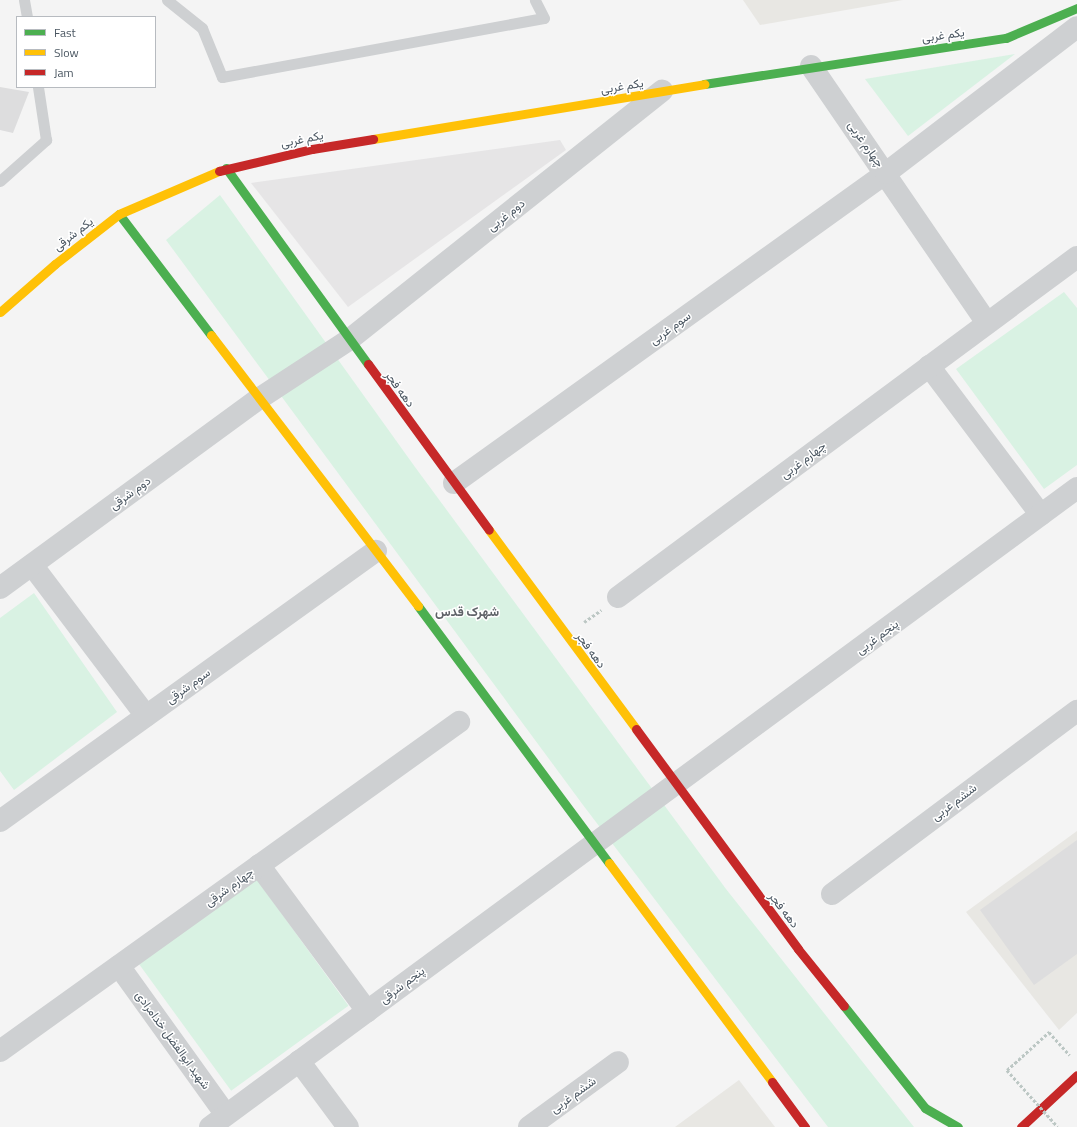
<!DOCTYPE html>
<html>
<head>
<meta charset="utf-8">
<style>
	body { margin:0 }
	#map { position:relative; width:1077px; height:1127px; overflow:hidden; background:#f4f4f4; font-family:"Titillium Web",Vazirmatn,sans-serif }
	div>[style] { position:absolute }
	.commercial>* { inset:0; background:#e8e7e3 }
	.education>* { inset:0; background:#e6e5e6 }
	.green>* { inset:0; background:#d9f2e3; transform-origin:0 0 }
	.building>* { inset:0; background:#ddddde }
	.path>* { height:2.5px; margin-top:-1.25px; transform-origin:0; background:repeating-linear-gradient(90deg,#bcc7c4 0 3px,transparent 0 5px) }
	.lane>* { height:11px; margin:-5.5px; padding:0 5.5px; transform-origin:5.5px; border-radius:5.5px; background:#ced0d2 }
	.street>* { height:22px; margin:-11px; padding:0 11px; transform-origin:11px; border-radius:11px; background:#ced0d2 }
	.fast>* { height:9px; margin:-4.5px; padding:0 4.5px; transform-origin:4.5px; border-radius:4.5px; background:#4caf50 }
	.slow>* { height:9px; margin:-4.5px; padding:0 4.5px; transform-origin:4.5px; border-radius:4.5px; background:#ffc107 }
	.jam>* { height:9px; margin:-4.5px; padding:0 4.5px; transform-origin:4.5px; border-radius:4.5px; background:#c62828 }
	.path-bridge>* { height:2.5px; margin-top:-1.25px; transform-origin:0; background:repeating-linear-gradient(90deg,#bcc7c4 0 3px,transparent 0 5px) }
	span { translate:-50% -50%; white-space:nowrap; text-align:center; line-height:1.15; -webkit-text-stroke:3px #fff; paint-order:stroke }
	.street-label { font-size:12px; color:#4a5661 }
	.neighbourhood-label { font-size:13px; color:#5f6368; font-weight:700 }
	.legend { position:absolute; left:16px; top:16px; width:140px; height:72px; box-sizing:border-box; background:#fff; border:1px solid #b7bbc0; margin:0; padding:5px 7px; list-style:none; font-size:12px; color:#4a5661 }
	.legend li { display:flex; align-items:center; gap:8px; height:20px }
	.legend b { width:20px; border:1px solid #b7bbc0 }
</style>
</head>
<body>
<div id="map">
	<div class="commercial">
		<i style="clip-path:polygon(743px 0,903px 0,760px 25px)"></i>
		<i style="clip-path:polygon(1077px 831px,1077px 1013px,1059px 1030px,966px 912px)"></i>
		<i style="clip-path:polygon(739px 1080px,775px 1127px,675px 1127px)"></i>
	</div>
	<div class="education">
		<i style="clip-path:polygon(560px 140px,566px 150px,348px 307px,251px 183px)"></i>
	</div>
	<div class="green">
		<i style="clip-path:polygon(1015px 54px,908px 136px,865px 79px)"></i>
		<i style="clip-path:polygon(220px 195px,415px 467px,726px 889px,914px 1127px,828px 1127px,583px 805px,166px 240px)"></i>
		<i style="clip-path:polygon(1064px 292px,1077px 308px,1077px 465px,1044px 489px,956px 369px)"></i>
		<i style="clip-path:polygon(34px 593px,117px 712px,14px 790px,0 771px,0 618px)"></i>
		<i style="left:255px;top:877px;width:159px;height:145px;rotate:54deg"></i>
	</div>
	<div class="building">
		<i style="clip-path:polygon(0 87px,29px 92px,13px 133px,0 130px)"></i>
		<i style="clip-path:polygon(1077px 840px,1077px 954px,1034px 985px,980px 910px)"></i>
	</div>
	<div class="path">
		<i style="left:584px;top:622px;width:21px;rotate:-35deg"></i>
		<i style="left:1007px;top:1070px;width:57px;rotate:-42.1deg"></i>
		<i style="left:1049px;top:1032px;width:31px;rotate:48deg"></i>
	</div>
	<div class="lane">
		<i style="left:24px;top:0;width:17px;rotate:80deg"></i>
		<i style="left:167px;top:0;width:45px;rotate:38.7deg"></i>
		<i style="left:202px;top:28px;width:53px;rotate:67.8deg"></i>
		<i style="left:222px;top:77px;width:327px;rotate:-10.4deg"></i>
		<i style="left:544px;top:18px;width:20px;rotate:-117deg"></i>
		<i style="left:0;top:181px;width:62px;rotate:-41.7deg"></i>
		<i style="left:46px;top:140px;width:54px;rotate:-98.6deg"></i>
	</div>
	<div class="street">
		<i style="left:811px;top:66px;width:311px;rotate:55.6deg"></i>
		<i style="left:929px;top:366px;width:186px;rotate:53.1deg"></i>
		<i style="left:454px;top:483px;width:532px;rotate:-35.66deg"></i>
		<i style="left:886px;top:173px;width:240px;rotate:-37.4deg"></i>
		<i style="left:32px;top:565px;width:189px;rotate:52.9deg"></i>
		<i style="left:0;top:588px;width:322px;rotate:-36.2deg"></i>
		<i style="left:260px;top:398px;width:108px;rotate:-33.2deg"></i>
		<i style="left:350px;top:339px;width:399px;rotate:-38.5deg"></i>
		<i style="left:618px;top:597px;width:571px;rotate:-36.53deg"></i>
		<i style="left:0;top:821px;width:463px;rotate:-35.7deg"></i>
		<i style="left:259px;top:865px;width:182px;rotate:53.5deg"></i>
		<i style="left:832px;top:894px;width:306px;rotate:-36.8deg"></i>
		<i style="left:119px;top:966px;width:183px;rotate:54.3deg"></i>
		<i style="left:0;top:1051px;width:565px;rotate:-35.63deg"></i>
		<i style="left:299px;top:1061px;width:82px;rotate:53.4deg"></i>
		<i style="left:210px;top:1127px;width:1077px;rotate:-36.39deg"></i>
		<i style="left:529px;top:1127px;width:110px;rotate:-36.1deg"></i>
	</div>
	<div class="fast">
		<i style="left:704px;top:84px;width:305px;rotate:-8.7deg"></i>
		<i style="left:1006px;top:38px;width:77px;rotate:-22.9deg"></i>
		<i style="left:226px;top:168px;width:242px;rotate:54.1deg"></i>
		<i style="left:119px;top:214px;width:152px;rotate:52.8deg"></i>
		<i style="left:418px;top:606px;width:320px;rotate:53.4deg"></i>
		<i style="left:844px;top:1006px;width:130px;rotate:51.5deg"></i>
		<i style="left:925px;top:1108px;width:38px;rotate:30deg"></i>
	</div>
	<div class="slow">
		<i style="left:373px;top:139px;width:336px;rotate:-9.4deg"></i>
		<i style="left:0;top:312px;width:73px;rotate:-41.1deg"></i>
		<i style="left:55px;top:264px;width:81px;rotate:-38deg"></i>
		<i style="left:119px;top:214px;width:109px;rotate:-23.3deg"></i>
		<i style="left:211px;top:335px;width:341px;rotate:52.6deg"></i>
		<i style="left:489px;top:530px;width:247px;rotate:53.5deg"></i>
		<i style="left:609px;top:863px;width:273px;rotate:53.3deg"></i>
	</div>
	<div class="jam">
		<i style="left:219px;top:171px;width:96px;rotate:-13.3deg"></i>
		<i style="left:312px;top:149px;width:62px;rotate:-9.3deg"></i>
		<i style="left:368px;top:364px;width:205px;rotate:53.9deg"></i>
		<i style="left:636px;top:729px;width:273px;rotate:53.6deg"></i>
		<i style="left:798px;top:949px;width:73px;rotate:51.1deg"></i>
		<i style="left:772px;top:1082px;width:56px;rotate:53.7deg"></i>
		<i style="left:1021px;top:1127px;width:76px;rotate:-42.9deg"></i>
	</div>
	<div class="path-bridge">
		<i style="left:1007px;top:1070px;width:76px;rotate:48.2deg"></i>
	</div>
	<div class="street-label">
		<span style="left:943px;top:35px;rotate:-8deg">یکم غربی</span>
		<span style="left:622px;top:86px;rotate:-9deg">یکم غربی</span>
		<span style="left:302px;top:139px;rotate:-11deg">یکم غربی</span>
		<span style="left:866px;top:144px;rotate:55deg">چهارم غربی</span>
		<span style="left:506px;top:215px;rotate:-38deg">دوم غربی</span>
		<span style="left:73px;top:234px;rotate:-38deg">یکم شرقی</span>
		<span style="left:670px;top:328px;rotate:-36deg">سوم غربی</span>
		<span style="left:400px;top:389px;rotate:54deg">دهه فجر</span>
		<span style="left:803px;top:460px;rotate:-37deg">چهارم غربی</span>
		<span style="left:130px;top:493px;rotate:-36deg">دوم شرقی</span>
		<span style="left:877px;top:637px;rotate:-37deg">پنجم غربی</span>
		<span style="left:591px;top:650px;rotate:54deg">دهه فجر</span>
		<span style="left:188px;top:686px;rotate:-36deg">سوم شرقی</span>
		<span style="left:954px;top:802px;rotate:-37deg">ششم غربی</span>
		<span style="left:229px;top:887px;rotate:-36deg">چهارم شرقی</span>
		<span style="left:784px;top:910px;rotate:53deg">دهه فجر</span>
		<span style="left:402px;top:985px;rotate:-37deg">پنجم شرقی</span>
		<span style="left:173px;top:1040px;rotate:54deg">شهید ابوالفضل خدامرادی</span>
		<span style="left:573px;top:1095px;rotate:-36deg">ششم غربی</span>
	</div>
	<div class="neighbourhood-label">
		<span style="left:467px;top:611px">شهرک قدس</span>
	</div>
	<ul class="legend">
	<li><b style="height:5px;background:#4caf50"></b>Fast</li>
	<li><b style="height:5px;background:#ffc107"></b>Slow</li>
	<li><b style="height:5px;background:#c62828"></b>Jam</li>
	</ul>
</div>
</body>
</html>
